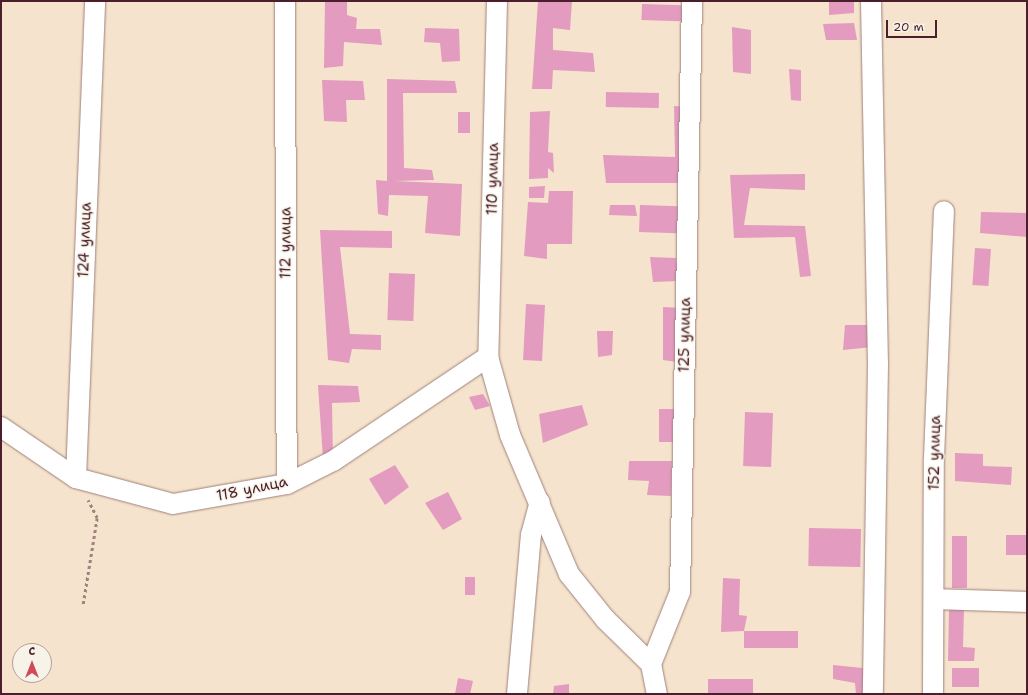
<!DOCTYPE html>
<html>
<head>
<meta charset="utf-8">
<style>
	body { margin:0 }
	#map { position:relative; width:1028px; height:695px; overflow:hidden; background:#f5e3cd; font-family:"Shantell Sans",sans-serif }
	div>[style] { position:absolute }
	.building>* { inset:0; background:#e39bbf; transform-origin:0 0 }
	.path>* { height:2.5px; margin-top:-1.25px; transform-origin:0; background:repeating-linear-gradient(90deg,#a0817c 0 3px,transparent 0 6px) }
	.roads { filter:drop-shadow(0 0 1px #a0817c) drop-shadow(0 0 1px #a0817c) }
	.street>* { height:20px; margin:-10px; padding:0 10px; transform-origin:10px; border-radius:10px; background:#fff }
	span { translate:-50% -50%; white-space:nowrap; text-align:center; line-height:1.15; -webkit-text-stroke:3px #f7f3e8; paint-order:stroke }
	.street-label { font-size:15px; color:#4a1f2b }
	.frame { position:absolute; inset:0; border:2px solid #4a1f2b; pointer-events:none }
	.north { position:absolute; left:12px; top:643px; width:40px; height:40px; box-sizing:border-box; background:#f7f3e8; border:1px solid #b29e9c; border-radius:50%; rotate:0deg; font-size:11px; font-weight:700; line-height:16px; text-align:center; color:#4a1f2b }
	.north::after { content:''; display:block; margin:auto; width:14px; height:18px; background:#d1495b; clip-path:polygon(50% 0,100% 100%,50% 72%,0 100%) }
	.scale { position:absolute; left:886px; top:20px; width:51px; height:18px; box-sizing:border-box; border:2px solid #4a1f2b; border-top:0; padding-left:5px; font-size:12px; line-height:14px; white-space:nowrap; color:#4a1f2b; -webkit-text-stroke:3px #f7f3e8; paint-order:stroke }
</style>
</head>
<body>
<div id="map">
	<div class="building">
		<i style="clip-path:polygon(325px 1px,347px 1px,347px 15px,357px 18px,356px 29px,380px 29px,382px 45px,344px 42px,343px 66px,324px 68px)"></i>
		<i style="clip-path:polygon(538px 1px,572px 1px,570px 30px,553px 28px,553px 50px,593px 53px,595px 72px,553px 70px,552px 89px,532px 89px)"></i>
		<i style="clip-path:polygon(829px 1px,854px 1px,854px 13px,829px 15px)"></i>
		<i style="left:642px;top:4px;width:46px;height:16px;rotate:2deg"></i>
		<i style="clip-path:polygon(854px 23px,857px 40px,826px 40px,823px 24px)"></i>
		<i style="clip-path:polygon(732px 27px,751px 30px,751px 74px,733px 72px)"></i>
		<i style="clip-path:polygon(425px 28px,459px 29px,460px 61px,442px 62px,440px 43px,424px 42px)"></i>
		<i style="clip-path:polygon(789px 69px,801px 70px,801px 101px,791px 100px)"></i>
		<i style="clip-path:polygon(387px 79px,455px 81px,457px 93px,403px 93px,404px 168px,432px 170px,434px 180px,394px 181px,462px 184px,460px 236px,425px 233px,428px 196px,389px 195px,388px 216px,378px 214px,376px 180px,387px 181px)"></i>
		<i style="clip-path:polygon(322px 80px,363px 81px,365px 100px,346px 100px,347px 122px,324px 121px)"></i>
		<i style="left:606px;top:92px;width:53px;height:15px;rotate:1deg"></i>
		<i style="clip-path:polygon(674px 106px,690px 107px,688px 183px,606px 183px,603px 155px,675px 157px)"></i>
		<i style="clip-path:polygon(550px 111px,548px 152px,553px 153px,554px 173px,548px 168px,548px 178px,529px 179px,530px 112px)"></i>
		<i style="left:458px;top:112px;width:12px;height:21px"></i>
		<i style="clip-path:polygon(805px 174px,805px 190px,750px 188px,744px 225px,805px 226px,811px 276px,800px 277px,795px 237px,734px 238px,730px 175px)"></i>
		<i style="clip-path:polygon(545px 186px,544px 198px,529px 198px,529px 187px)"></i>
		<i style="clip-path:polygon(549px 191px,573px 191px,572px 244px,547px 244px,547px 259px,524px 256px,528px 202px,548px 203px)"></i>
		<i style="clip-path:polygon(610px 205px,635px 205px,637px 216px,609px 215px)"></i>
		<i style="left:640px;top:205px;width:38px;height:27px;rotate:2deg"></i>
		<i style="clip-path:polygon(981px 212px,1027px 213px,1027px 237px,980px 233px)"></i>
		<i style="clip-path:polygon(320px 230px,392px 231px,392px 248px,340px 247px,350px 334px,381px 335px,381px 350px,352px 349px,349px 363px,328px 360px)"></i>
		<i style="left:975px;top:248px;width:16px;height:37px;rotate:4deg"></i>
		<i style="clip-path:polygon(650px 257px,676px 258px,679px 281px,653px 282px)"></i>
		<i style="left:389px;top:273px;width:26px;height:47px;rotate:2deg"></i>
		<i style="left:526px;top:304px;width:19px;height:56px;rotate:3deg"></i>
		<i style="clip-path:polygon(663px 307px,682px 308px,677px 362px,663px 360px)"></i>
		<i style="clip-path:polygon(845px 325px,873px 325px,872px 347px,843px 350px)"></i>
		<i style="clip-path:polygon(597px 331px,613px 331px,612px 355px,598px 357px)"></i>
		<i style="clip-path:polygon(318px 385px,358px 386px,360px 402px,332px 403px,333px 461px,323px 459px)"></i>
		<i style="clip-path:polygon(483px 394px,490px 406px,475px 410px,469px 397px)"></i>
		<i style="clip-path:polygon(582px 405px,588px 425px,543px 443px,539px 414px)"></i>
		<i style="left:659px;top:409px;width:15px;height:33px"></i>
		<i style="left:745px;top:412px;width:28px;height:54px;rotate:2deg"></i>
		<i style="clip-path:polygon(955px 453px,983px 454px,983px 466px,1012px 467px,1011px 485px,955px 481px)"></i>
		<i style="clip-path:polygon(629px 461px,672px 461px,671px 496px,647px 495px,649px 481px,628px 480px)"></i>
		<i style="clip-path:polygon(395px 465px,409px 487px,385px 505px,369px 479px)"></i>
		<i style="clip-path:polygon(448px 492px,462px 519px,443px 530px,425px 503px)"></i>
		<i style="left:809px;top:528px;width:52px;height:38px;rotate:1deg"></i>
		<i style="left:1006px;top:535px;width:21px;height:20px"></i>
		<i style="left:952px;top:536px;width:15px;height:52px"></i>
		<i style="left:465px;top:577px;width:10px;height:18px"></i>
		<i style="clip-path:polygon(723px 578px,740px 579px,739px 615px,747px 616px,744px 631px,721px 632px)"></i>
		<i style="clip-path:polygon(949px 609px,964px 609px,963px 647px,975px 648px,974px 661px,948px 661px)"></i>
		<i style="left:744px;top:631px;width:54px;height:17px"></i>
		<i style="clip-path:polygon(833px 665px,872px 669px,871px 694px,856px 694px,855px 683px,833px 679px)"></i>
		<i style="left:979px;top:668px;width:19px;height:27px;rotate:90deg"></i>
		<i style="clip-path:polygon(458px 678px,473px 681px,470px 694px,455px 694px)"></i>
		<i style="left:708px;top:679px;width:45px;height:15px"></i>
		<i style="clip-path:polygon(569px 684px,569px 694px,553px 694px,554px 686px)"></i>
	</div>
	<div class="path">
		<i style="left:83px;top:604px;width:87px;rotate:-80.8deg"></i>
		<i style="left:97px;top:518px;width:20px;rotate:-117deg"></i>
	</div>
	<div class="roads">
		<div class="street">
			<i style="left:285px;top:1px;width:483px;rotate:89.8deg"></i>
			<i style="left:497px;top:1px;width:356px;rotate:91.4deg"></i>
			<i style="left:488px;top:357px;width:81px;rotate:74.2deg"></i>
			<i style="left:510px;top:435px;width:151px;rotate:67deg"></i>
			<i style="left:569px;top:574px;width:58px;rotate:51.3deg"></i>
			<i style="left:605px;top:619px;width:64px;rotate:44.4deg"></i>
			<i style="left:651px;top:664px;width:31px;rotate:79deg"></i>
			<i style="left:871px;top:1px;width:363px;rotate:88.9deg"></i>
			<i style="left:878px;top:364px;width:330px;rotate:90.9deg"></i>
			<i style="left:1px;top:427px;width:91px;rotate:34.2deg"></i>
			<i style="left:76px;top:478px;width:100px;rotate:15deg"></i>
			<i style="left:173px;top:504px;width:116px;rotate:-10deg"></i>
			<i style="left:287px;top:484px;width:51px;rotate:-26.6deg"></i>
			<i style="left:333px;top:461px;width:187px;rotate:-33.9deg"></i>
			<i style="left:76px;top:478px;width:477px;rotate:-87.7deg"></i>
			<i style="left:934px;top:599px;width:93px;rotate:1.8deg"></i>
			<i style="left:651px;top:664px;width:78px;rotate:-68.1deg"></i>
			<i style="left:680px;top:592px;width:591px;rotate:-88.84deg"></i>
			<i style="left:517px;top:694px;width:160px;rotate:-85deg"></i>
			<i style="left:531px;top:535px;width:34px;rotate:-75deg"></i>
			<i style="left:933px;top:694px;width:236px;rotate:-89.8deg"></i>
			<i style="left:934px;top:458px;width:247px;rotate:-87.7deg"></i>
		</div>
	</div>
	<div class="street-label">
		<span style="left:493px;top:179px;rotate:-89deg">110 улица</span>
		<span style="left:85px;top:240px;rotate:-88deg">124 улица</span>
		<span style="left:286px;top:243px;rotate:-90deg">112 улица</span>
		<span style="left:685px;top:335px;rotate:-89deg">125 улица</span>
		<span style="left:935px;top:453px;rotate:-89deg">152 улица</span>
		<span style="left:252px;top:489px;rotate:-12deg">118 улица</span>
	</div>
	<div class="frame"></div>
	<div class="north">С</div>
	<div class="scale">20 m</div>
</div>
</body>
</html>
